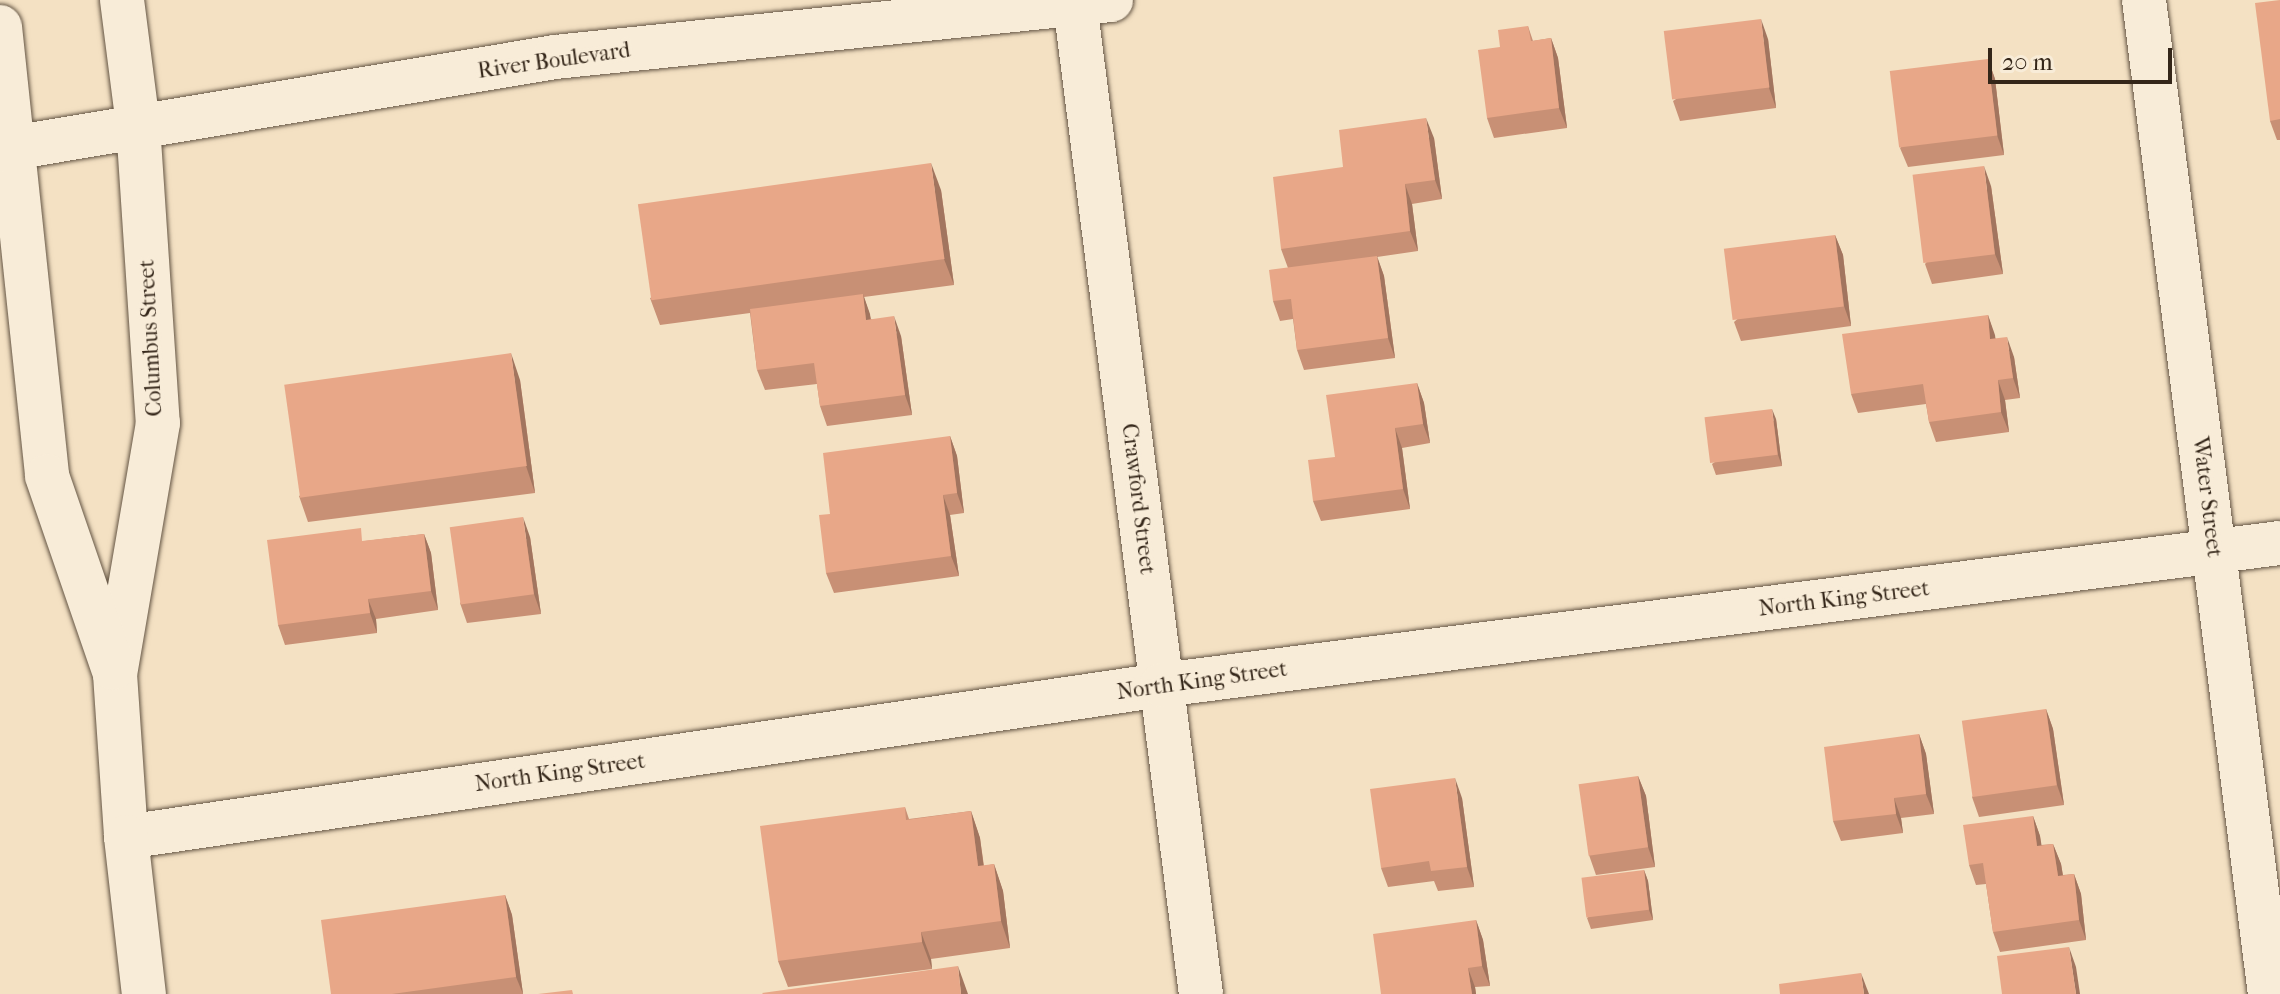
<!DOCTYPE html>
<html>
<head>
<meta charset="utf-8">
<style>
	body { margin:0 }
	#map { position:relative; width:2280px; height:994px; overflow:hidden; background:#f4e1c3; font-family:"IM FELL French Canon",serif }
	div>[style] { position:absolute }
	.roads { filter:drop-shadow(0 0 2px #645544) drop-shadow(0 0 2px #645544) }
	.street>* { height:44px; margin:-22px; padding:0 22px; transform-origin:22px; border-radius:22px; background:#f8ecd8 }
	.secondary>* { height:44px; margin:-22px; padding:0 22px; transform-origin:22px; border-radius:22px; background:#f8ecd8 }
	.wall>* { inset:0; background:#c89075 }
	.shaded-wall>* { inset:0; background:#a2755f }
	.building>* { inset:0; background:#e8a788; transform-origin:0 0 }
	span { translate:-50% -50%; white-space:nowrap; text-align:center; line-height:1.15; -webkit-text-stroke:7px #f8ecd8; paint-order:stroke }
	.street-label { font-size:22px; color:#342619 }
	.scale { position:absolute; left:1988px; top:48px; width:184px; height:36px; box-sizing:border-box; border:4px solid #342619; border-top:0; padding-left:10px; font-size:24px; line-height:28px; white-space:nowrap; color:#342619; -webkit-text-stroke:6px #f8ecd8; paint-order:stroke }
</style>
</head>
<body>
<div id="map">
	<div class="roads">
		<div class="street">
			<i style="left:2144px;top:0;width:1002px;rotate:82.78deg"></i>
			<i style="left:1075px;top:4px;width:998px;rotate:82.75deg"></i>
			<i style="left:126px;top:837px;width:1047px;rotate:-8.35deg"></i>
			<i style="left:1162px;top:685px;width:1127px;rotate:-7.24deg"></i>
		</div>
		<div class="secondary">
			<i style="left:122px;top:0;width:126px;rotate:82.7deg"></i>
			<i style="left:138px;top:125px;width:299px;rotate:86.2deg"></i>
			<i style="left:158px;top:423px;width:255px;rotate:99.7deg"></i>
			<i style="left:115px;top:674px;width:163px;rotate:86.1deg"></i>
			<i style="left:126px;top:837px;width:158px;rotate:83.5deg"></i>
			<i style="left:0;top:27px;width:451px;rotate:84deg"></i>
			<i style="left:47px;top:476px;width:203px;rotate:71deg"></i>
			<i style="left:0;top:150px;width:563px;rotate:-9.51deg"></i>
			<i style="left:555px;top:57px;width:559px;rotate:-5.85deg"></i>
		</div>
	</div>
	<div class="wall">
		<i style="clip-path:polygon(2280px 0,2280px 140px,2277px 140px,2270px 121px)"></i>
		<i style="clip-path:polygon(1528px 26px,1533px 41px,1551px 38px,1558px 58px,1567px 128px,1494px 138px,1487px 118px,1500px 47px)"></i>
		<i style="clip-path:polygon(1768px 39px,1776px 108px,1680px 121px,1673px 101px)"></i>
		<i style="clip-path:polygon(1988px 59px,1995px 79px,2004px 155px,1908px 167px,1900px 148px)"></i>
		<i style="clip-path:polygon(1434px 138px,1442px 199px,1412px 204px,1418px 251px,1377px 257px,1384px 276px,1395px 358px,1304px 370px,1297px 350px,1293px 319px,1280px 321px,1273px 301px,1288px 268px,1281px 249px,1343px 167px)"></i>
		<i style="clip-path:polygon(1991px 186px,2003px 274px,1932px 284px,1925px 264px)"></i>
		<i style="clip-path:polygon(941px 190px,954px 285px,864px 297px,871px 319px,901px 336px,912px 415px,827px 426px,820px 406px,817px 384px,765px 390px,757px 370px,750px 313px,660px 325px,650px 298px)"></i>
		<i style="clip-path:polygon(1835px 235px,1843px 255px,1851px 326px,1741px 341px,1734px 322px)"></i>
		<i style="clip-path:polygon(1988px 315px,1995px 338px,2014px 357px,2020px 398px,2005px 400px,2009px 432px,1936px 442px,1929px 422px,1926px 404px,1858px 413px,1851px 394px)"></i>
		<i style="clip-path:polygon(520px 380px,535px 493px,308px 522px,299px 496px)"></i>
		<i style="clip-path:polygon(1417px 383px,1424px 403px,1430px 443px,1402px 448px,1410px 509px,1321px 521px,1313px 501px,1335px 457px)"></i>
		<i style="clip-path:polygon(1776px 419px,1782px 466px,1716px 475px,1712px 464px)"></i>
		<i style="clip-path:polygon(950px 436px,957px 456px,964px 513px,950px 515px,959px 576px,834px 593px,826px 573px,830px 514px)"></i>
		<i style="clip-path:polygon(424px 534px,431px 553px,438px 610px,376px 619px,377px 633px,285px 645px,278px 625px,365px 541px)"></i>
		<i style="clip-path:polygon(530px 537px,541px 614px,467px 623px,460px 603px)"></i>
		<i style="clip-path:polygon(2046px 709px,2053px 729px,2064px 805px,1979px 817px,1972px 797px)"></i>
		<i style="clip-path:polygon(1919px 734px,1926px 754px,1934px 814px,1901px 818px,1903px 833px,1841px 841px,1833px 821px)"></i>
		<i style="clip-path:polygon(1638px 776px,1646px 796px,1655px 867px,1596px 875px,1589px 855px)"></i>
		<i style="clip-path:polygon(1462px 798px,1474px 887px,1438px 891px,1434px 881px,1388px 887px,1381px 868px)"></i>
		<i style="clip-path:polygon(905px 807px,909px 819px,971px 811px,980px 838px,984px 866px,994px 864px,1003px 891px,1010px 948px,931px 959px,932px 969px,788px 987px,778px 961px)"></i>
		<i style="clip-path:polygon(2033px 816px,2040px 836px,2041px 845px,2053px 844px,2061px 864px,2063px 875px,2074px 874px,2081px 894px,2086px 940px,2000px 952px,1993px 932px,1986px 884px,1976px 885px,1969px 865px)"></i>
		<i style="clip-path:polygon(1644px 870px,1648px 881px,1653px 920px,1591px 929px,1587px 918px)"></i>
		<i style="clip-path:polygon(505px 895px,512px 915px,523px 994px,331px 994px)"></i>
		<i style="clip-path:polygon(1476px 920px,1483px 940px,1490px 986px,1475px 987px,1476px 994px,1381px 994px)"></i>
	</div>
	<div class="shaded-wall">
		<i style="clip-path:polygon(1761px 19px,1768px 39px,1776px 108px,1769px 88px)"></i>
		<i style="clip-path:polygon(1551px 38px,1558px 58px,1567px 128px,1559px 108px)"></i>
		<i style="clip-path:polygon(1988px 59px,1995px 79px,2004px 155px,1997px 135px)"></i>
		<i style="clip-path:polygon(1426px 118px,1434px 138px,1442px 199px,1435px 180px)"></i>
		<i style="clip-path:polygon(931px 163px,941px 190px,954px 285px,944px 259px)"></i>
		<i style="clip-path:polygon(1984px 166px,1991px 186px,2003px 274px,1995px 254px)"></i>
		<i style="clip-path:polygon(1405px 184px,1412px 204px,1418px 251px,1410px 231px)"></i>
		<i style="clip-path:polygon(1835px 235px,1843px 255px,1851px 326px,1844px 306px)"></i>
		<i style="clip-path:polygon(1377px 256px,1384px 276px,1395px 358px,1388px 338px)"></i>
		<i style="clip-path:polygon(863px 294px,870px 314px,873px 340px,866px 320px)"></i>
		<i style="clip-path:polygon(1988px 315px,1995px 335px,1998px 359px,1990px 339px)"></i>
		<i style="clip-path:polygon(894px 316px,901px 336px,912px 415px,905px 395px)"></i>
		<i style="clip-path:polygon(2007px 337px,2014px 357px,2020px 398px,2013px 378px)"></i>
		<i style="clip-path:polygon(511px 353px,520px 380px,535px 493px,526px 466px)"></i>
		<i style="clip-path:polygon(1998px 380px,2005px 400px,2009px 432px,2001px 412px)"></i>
		<i style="clip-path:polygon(1417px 383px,1424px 403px,1430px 443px,1423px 424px)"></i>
		<i style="clip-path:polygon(1772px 409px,1776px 419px,1782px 466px,1778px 455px)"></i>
		<i style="clip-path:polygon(1395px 428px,1402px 448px,1410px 509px,1403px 489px)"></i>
		<i style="clip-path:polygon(950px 436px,957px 456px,964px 513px,957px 493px)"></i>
		<i style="clip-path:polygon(943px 495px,950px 515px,959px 576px,951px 556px)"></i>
		<i style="clip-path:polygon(523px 517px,530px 537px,541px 614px,534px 594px)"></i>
		<i style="clip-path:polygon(424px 534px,431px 553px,438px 610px,431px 591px)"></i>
		<i style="clip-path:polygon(368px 599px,376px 619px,377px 633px,370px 613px)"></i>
		<i style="clip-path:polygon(2046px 709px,2053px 729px,2064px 805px,2057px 785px)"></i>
		<i style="clip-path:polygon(1919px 734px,1926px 754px,1934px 814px,1926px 794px)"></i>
		<i style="clip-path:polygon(1638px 776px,1646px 796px,1655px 867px,1648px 847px)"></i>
		<i style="clip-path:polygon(1455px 778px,1462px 798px,1474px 887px,1467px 867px)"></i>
		<i style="clip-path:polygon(1894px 798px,1901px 818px,1903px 833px,1896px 814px)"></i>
		<i style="clip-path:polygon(971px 811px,980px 838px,987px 893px,978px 866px)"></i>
		<i style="clip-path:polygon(2033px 816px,2040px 836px,2045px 866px,2037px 846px)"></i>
		<i style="clip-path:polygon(2053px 844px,2061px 864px,2066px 896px,2058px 876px)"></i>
		<i style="clip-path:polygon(994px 864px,1003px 891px,1010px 948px,1001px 921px)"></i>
		<i style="clip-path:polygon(1644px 870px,1648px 881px,1653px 920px,1649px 910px)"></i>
		<i style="clip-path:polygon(2074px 874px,2081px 894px,2086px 940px,2079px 920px)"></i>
		<i style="clip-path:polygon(505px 895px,512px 915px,523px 994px,516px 977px)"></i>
		<i style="clip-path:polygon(1476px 920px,1483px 940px,1490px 986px,1482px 966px)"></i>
		<i style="clip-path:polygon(921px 932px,931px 959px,932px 969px,922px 942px)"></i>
		<i style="clip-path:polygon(2069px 947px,2076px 967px,2080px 994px,2076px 994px)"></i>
		<i style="clip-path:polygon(958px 966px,968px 994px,961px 994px)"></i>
		<i style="clip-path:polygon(1468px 968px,1475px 987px,1476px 994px,1472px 994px)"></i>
		<i style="clip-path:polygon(1861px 973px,1869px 994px,1864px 994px)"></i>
	</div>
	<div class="building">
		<i style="clip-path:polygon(2280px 0,2280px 119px,2270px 121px,2255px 3px)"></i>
		<i style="left:1761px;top:19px;width:69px;height:98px;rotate:83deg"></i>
		<i style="clip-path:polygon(1528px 26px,1531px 41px,1551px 38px,1559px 108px,1487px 118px,1478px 50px,1500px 47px,1498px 30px)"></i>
		<i style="left:1988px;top:59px;width:77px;height:99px;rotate:83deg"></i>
		<i style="clip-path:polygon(1426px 118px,1435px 180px,1405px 184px,1410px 231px,1281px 249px,1273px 177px,1343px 167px,1339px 130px)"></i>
		<i style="left:931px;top:163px;width:97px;height:296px;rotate:82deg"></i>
		<i style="left:1984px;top:166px;width:89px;height:72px;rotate:83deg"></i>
		<i style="left:1835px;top:235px;width:72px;height:112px;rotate:83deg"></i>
		<i style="clip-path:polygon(1377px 256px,1388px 338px,1297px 350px,1291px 299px,1273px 301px,1269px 270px)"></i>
		<i style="clip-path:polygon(863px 294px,866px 320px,894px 316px,905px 395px,820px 406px,814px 363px,757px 370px,750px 309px)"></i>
		<i style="clip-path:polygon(1988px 315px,1990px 339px,2007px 337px,2013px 378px,1998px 380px,2001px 412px,1929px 422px,1923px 384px,1851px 394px,1842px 334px)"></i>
		<i style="left:511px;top:353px;width:114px;height:229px;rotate:82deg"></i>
		<i style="clip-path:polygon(1417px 383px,1423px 424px,1395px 428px,1403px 489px,1313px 501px,1308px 460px,1335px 457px,1326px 395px)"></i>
		<i style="left:1772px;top:409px;width:46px;height:68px;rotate:83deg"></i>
		<i style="clip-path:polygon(950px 436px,957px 493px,943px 495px,951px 556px,826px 573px,819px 515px,830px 514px,823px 453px)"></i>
		<i style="left:523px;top:517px;width:78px;height:74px;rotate:82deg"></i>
		<i style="clip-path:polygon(361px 528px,362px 541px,424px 534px,431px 591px,368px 599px,370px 613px,278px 625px,267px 540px)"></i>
		<i style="left:2046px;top:709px;width:77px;height:85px;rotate:82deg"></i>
		<i style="clip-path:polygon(1919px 734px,1926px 794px,1894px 798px,1896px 814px,1833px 821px,1824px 747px)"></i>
		<i style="left:1638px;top:776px;width:72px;height:60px;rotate:82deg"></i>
		<i style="clip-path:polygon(1455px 778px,1467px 867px,1431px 871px,1429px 861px,1381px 868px,1370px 789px)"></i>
		<i style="clip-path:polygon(905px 807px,906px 820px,971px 811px,978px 866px,994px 864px,1001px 921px,921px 932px,922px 942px,778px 961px,760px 826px)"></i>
		<i style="clip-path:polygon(2033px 816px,2037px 846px,2053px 844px,2058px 876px,2074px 874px,2079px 920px,1993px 932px,1983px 863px,1969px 865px,1963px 825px)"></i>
		<i style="left:1644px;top:870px;width:40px;height:63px;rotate:83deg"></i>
		<i style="clip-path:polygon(505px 895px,516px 977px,392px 994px,331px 994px,321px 920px)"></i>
		<i style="clip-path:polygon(1476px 920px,1482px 966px,1468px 968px,1472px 994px,1381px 994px,1373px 934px)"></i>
		<i style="clip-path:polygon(2069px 947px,2076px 994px,2002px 994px,1997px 956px)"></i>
		<i style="clip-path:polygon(958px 966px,961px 994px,763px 994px,762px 993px)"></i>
		<i style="clip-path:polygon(1861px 973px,1864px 994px,1780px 994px,1779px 984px)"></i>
		<i style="clip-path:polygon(572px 990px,573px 994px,538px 994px)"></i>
	</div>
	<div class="street-label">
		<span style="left:554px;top:61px;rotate:-8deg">River Boulevard</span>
		<span style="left:151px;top:338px;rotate:-93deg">Columbus Street</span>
		<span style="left:2207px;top:497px;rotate:83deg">Water Street</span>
		<span style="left:1138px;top:499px;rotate:83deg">Crawford Street</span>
		<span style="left:1844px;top:599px;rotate:-7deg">North King Street</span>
		<span style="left:1202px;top:681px;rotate:-8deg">North King Street</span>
		<span style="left:560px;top:773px;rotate:-8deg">North King Street</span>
	</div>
	<div class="scale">20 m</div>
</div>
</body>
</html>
